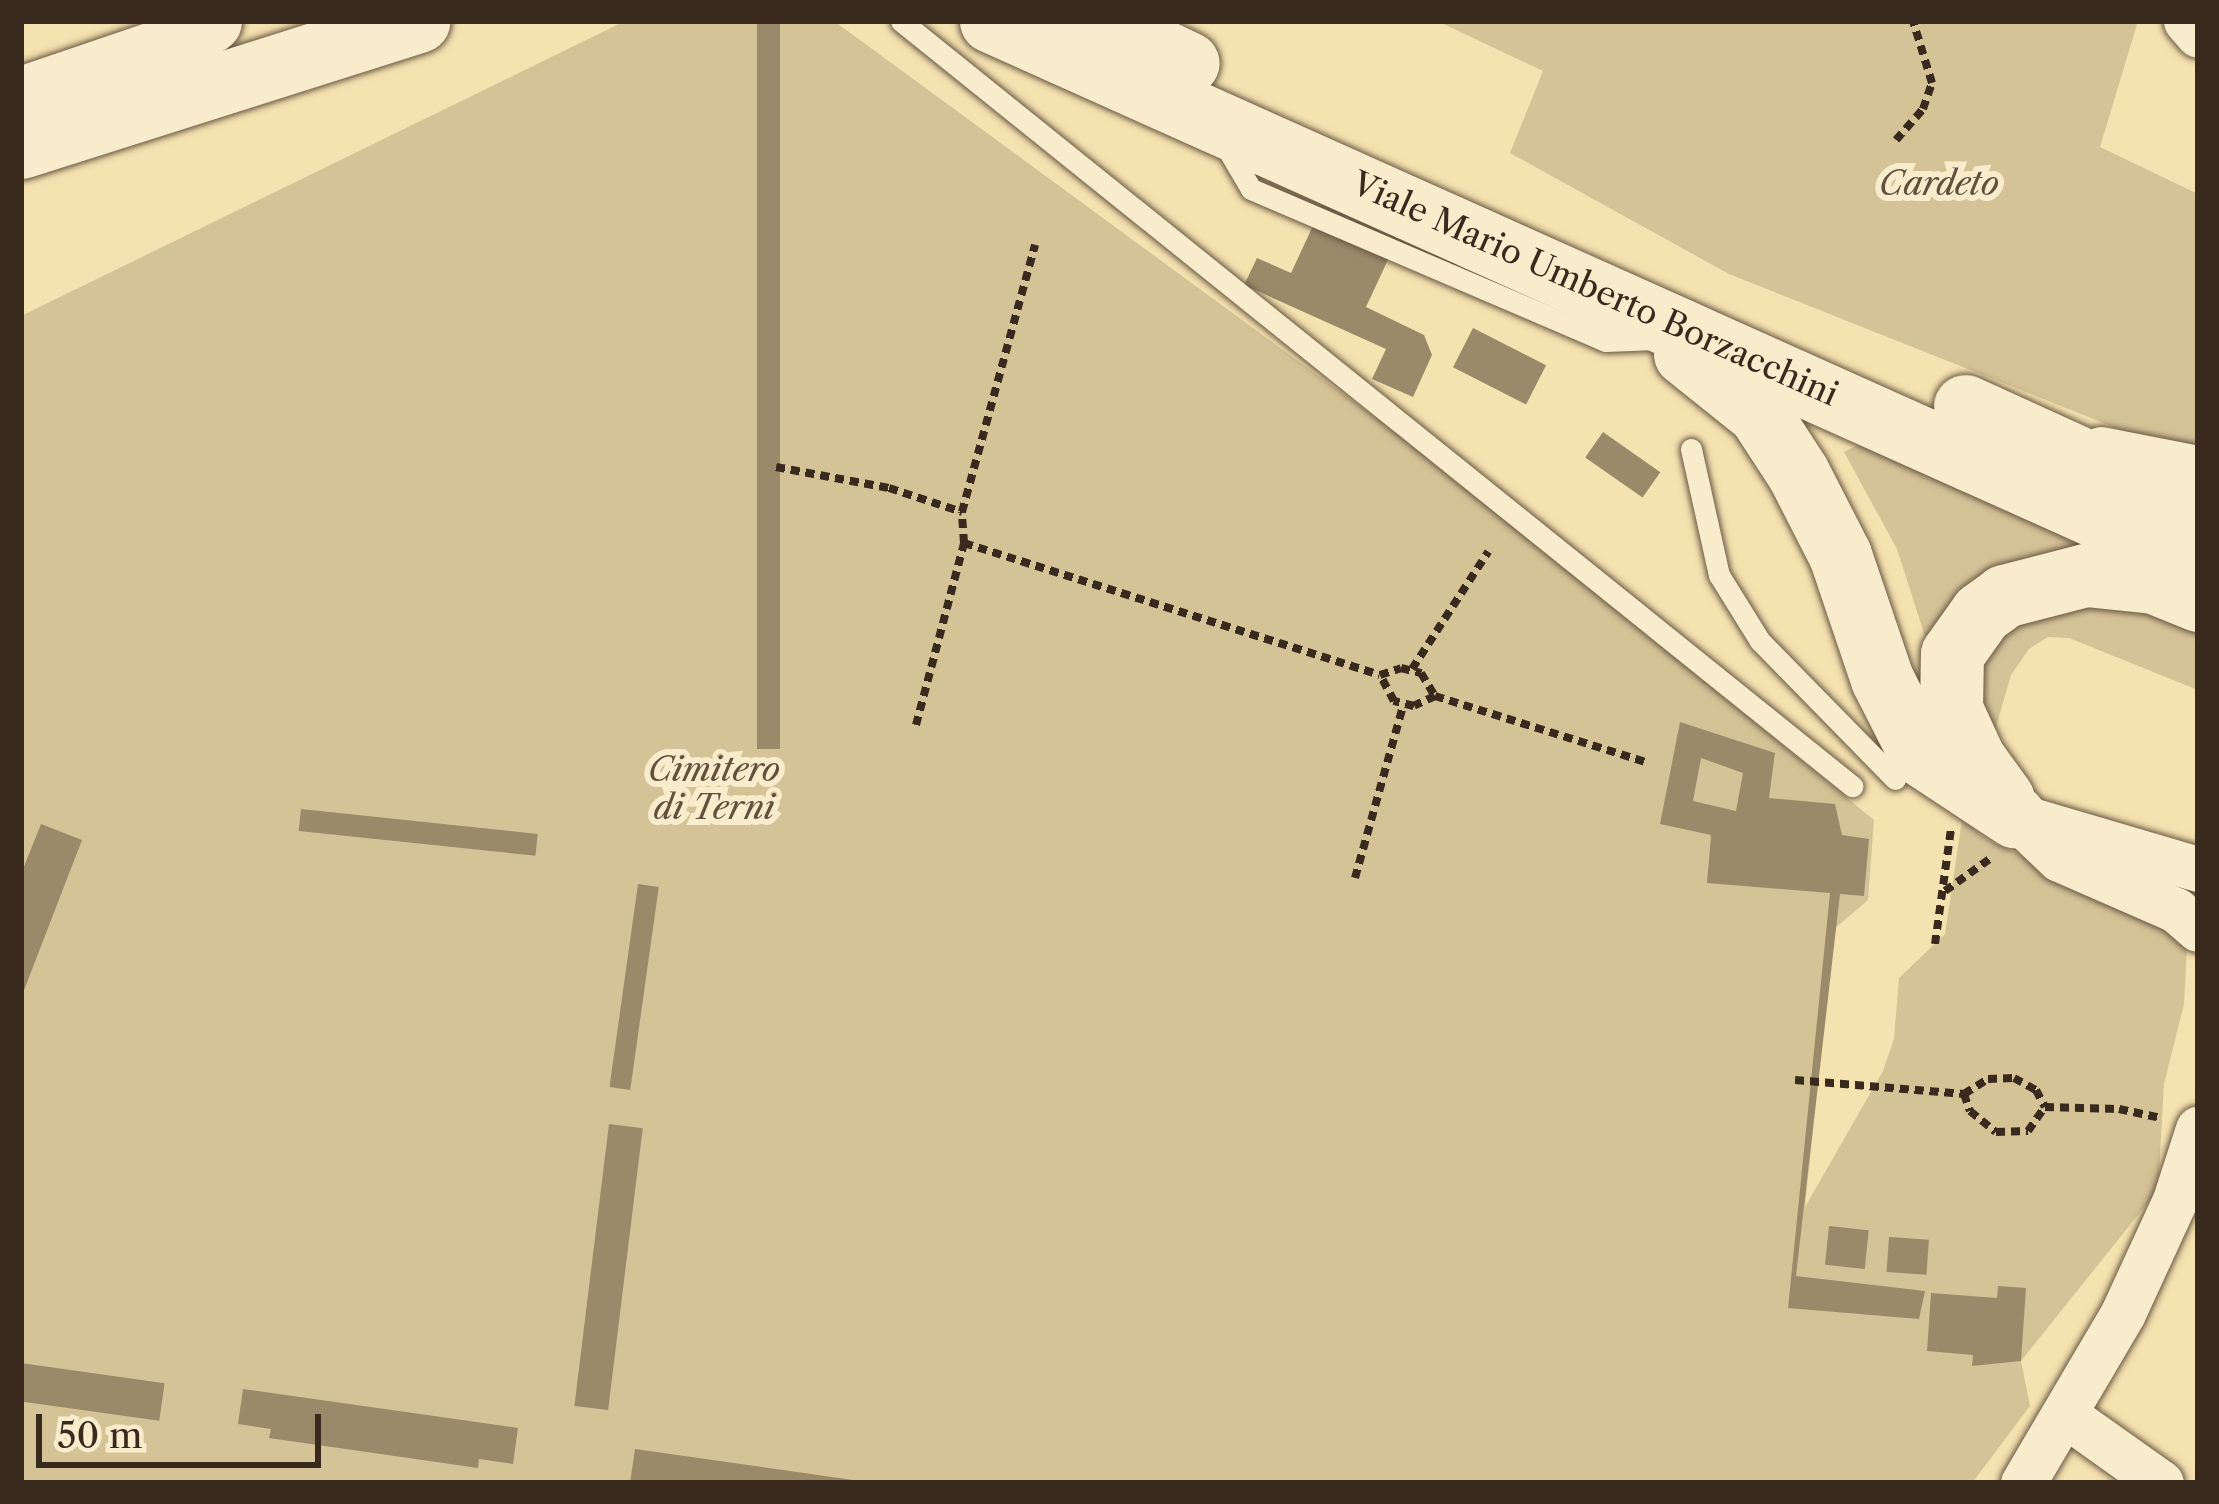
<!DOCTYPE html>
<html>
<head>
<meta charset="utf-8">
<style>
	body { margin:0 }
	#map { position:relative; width:2219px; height:1504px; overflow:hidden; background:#f5e2b1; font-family:"Libre Caslon Text",serif }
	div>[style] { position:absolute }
	.green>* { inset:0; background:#d5c398 }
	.building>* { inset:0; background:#9b8a6a; transform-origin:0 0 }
	.path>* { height:8px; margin-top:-4px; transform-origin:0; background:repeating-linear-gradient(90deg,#3a2a1e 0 9px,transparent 0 15px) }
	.roads { filter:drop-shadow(0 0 3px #695843) drop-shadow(0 0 3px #695843) }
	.service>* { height:21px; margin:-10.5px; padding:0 10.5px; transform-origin:10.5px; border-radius:10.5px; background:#f8eccc }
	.minor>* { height:45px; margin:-22.5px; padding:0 22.5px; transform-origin:22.5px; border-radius:22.5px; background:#f8eccc }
	.secondary>* { height:63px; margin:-31.5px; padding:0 31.5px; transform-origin:31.5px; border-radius:31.5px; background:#f8eccc }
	span { translate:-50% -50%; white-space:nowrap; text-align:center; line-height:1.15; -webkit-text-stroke:12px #f8eccc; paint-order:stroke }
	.park-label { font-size:33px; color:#61503c; font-style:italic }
	.street-label { font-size:33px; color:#3a2a1e }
	.frame { position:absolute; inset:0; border:24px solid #3a2a1e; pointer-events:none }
	.scale { position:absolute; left:36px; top:1414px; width:285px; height:54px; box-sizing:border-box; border:6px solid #3a2a1e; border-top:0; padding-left:15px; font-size:36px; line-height:42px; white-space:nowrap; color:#3a2a1e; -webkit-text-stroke:9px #f8eccc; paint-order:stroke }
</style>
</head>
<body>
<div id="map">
	<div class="green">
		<i style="clip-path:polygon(625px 21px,834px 21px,1440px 465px,1874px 820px,1868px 900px,1834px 929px,1805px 1207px,1883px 1071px,1894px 1039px,1899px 978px,1945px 934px,1962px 820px,1989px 841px,2153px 914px,2187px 948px,2184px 1004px,2164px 1084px,2158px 1190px,2021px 1361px,2030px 1406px,1972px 1483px,21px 1483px,21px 316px)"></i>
		<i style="clip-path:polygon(1437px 21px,2138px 21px,2100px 147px,2198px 194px,2198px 448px,2149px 441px,1729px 274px,1510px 153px,1543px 71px)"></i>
		<i style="clip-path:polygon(1867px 441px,1954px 463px,2087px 552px,1931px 655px,1897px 549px,1844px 452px)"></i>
		<i style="clip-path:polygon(2029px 599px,2198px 613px,2198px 690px,2069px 638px,2048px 637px,2029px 649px,2011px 675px,1992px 741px,1975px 714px,1989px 620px)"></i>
	</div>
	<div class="building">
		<i style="left:757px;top:21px;width:23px;height:728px"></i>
		<i style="clip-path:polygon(1325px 200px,1400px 234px,1366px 307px,1424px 335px,1432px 355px,1413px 397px,1372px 379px,1386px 349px,1244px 285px,1257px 258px,1291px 273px)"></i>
		<i style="left:1473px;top:328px;width:82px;height:44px;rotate:27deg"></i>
		<i style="left:1603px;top:432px;width:70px;height:31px;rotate:35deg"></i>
		<i style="clip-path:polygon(evenodd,1680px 722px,1775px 753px,1769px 798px,1835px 804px,1842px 835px,1869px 839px,1864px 896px,1840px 894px,1796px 1276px,1925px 1291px,1919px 1319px,1788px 1308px,1830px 893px,1707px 883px,1711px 835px,1660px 824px,1680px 722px,1701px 758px,1743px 773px,1736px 811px,1693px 801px,1701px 758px)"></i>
		<i style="left:301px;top:809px;width:238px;height:22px;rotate:6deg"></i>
		<i style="clip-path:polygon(41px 824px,82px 840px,21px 998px,21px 874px)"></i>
		<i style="left:638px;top:884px;width:21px;height:205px;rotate:8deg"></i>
		<i style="left:609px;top:1124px;width:34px;height:284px;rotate:7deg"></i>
		<i style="left:1829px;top:1226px;width:40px;height:39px;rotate:6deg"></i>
		<i style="left:1889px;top:1237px;width:40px;height:35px;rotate:4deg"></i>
		<i style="clip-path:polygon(1998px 1286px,2026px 1288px,2021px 1361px,1972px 1366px,1973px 1355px,1927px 1351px,1931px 1293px,1997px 1298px)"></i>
		<i style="left:21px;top:1363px;width:145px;height:38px;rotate:8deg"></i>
		<i style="clip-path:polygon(243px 1389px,518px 1428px,513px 1464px,479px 1459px,478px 1468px,269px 1438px,271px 1429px,238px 1424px)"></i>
		<i style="clip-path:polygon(635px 1449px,853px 1480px,853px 1483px,630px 1483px)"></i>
	</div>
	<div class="path">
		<i style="left:1896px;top:140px;width:41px;rotate:-48.9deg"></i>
		<i style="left:1923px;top:109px;width:28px;rotate:-71deg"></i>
		<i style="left:1932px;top:83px;width:65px;rotate:-107deg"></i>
		<i style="left:776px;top:467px;width:115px;rotate:10.5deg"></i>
		<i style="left:889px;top:488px;width:77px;rotate:18.2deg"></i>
		<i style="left:964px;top:543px;width:436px;rotate:17.6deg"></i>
		<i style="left:1401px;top:668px;width:21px;rotate:14deg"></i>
		<i style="left:1421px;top:673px;width:27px;rotate:59deg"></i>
		<i style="left:1435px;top:696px;width:23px;rotate:155deg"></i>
		<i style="left:1414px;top:706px;width:21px;rotate:-166deg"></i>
		<i style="left:1394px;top:701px;width:30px;rotate:-118deg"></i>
		<i style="left:1380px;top:675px;width:22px;rotate:-18deg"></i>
		<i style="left:1412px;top:669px;width:140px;rotate:-57deg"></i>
		<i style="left:1435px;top:696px;width:221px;rotate:17.4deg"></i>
		<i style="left:916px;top:725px;width:188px;rotate:-75.2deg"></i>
		<i style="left:964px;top:543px;width:31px;rotate:-94deg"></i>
		<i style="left:962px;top:512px;width:277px;rotate:-74.7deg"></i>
		<i style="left:1355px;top:878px;width:179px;rotate:-74.4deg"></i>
		<i style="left:1945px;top:891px;width:57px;rotate:-35.7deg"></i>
		<i style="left:1935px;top:944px;width:117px;rotate:-82.1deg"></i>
		<i style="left:1795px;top:1080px;width:170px;rotate:4.7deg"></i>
		<i style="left:1964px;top:1094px;width:28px;rotate:-32deg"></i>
		<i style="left:1988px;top:1079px;width:26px;rotate:-2deg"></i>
		<i style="left:2014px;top:1078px;width:25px;rotate:29deg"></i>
		<i style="left:2036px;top:1090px;width:19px;rotate:62deg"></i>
		<i style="left:2045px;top:1107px;width:74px;rotate:1.5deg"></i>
		<i style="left:2119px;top:1109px;width:43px;rotate:12.1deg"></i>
		<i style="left:1964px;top:1094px;width:18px;rotate:71deg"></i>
		<i style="left:1970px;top:1111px;width:33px;rotate:39deg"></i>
		<i style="left:1996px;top:1132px;width:32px;rotate:-2deg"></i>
		<i style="left:2028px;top:1131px;width:29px;rotate:-55deg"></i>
	</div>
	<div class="roads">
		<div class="service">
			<i style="left:901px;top:21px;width:1221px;rotate:38.81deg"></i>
			<i style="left:1225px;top:145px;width:51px;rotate:59.4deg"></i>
			<i style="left:1251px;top:189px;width:386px;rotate:23.2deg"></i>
			<i style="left:1606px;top:341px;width:47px;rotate:-2.4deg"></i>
			<i style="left:1691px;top:449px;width:129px;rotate:77.5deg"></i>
			<i style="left:1719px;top:575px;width:78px;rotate:58.2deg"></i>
			<i style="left:1760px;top:641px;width:193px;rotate:45.6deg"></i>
		</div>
		<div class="minor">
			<i style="left:2186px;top:21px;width:18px;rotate:49deg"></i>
			<i style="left:2101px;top:449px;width:99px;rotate:11.1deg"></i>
			<i style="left:2014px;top:816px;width:62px;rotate:43.7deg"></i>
			<i style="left:2059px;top:859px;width:128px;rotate:23.6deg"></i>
			<i style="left:2176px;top:910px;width:29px;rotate:41deg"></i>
			<i style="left:2028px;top:819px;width:177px;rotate:16.4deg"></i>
			<i style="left:2064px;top:1414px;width:119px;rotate:35.4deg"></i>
			<i style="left:2023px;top:1483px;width:197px;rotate:-59.5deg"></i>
			<i style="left:2123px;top:1313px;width:124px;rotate:-65.3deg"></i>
			<i style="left:2175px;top:1200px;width:75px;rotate:-72.1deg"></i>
		</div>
		<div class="secondary">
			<i style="left:991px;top:21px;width:1323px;rotate:24.14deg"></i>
			<i style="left:1099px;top:21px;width:98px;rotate:25.3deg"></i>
			<i style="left:21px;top:98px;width:152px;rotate:-18.8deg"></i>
			<i style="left:165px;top:49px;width:53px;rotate:-31.9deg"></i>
			<i style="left:21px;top:147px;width:417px;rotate:-17.6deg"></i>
			<i style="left:1685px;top:354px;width:95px;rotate:38.6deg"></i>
			<i style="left:1759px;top:413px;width:72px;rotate:57deg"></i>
			<i style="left:1798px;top:473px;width:92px;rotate:62.9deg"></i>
			<i style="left:1840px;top:555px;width:131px;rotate:71.3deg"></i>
			<i style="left:1882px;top:679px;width:84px;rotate:63.1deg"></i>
			<i style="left:1920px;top:754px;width:113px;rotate:33.4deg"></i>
			<i style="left:1965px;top:406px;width:256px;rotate:24.5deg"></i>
			<i style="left:2003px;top:799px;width:49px;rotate:-125.9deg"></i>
			<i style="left:1974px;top:759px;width:55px;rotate:-114.7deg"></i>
			<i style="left:1951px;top:709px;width:55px;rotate:-89deg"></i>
			<i style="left:1952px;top:654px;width:50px;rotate:-54.7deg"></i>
			<i style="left:1981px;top:613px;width:29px;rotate:-36deg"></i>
			<i style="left:2004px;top:596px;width:85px;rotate:-14.4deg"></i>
			<i style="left:2086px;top:575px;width:68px;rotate:5.9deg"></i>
			<i style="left:2154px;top:582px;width:48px;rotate:22.2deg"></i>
		</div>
	</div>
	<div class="park-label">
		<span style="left:1939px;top:184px">Cardeto</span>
		<span style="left:714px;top:789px">Cimitero<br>di Terni</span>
	</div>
	<div class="street-label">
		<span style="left:1595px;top:289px;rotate:24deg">Viale Mario Umberto Borzacchini</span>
	</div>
	<div class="frame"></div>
	<div class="scale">50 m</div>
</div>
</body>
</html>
